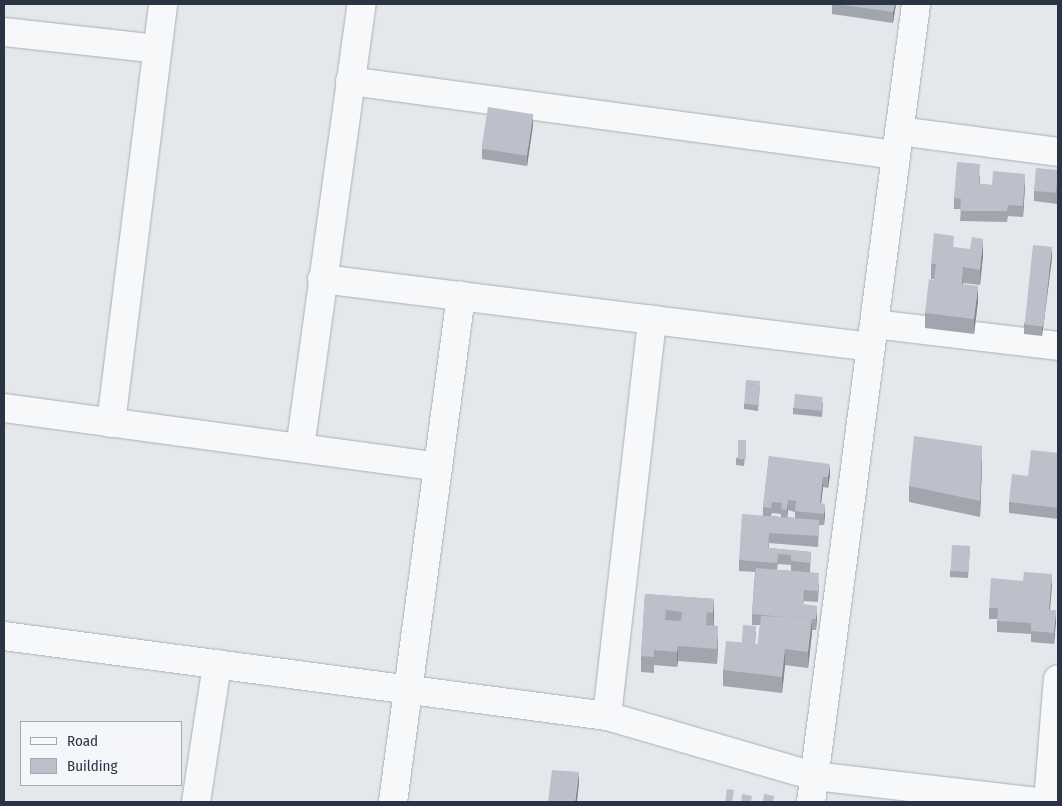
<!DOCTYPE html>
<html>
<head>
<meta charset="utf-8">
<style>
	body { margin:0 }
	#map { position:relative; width:1062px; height:806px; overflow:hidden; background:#e4e7ec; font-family:"Fira Sans Condensed",sans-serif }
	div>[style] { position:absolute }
	.roads { filter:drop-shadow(0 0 1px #a9aeb7) drop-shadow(0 0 1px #a9aeb7) }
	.minor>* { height:28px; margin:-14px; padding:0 14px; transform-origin:14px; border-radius:14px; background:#f7f8fa }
	.wall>* { inset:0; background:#a1a5ae }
	.shaded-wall>* { inset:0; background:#83868d }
	.building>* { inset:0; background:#bbc0ca; transform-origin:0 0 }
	span { translate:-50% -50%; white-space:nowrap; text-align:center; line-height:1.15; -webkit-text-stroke:4px #f4f6f9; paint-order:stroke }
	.frame { position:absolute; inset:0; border:5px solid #2b3445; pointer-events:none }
	.legend { position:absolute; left:20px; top:721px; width:162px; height:65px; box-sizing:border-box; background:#f4f6f9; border:1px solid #a4a8b1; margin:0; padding:6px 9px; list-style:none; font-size:15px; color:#2b3445 }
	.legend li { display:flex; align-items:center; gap:10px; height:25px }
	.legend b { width:25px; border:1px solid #a4a8b1 }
</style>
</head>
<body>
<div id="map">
	<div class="roads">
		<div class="minor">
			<i style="left:4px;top:32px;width:154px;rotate:6.3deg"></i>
			<i style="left:350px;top:81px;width:551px;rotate:7.72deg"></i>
			<i style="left:899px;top:131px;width:160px;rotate:7.5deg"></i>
			<i style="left:322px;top:279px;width:553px;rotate:7.06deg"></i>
			<i style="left:874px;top:324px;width:185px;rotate:6.8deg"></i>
			<i style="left:4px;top:408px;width:438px;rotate:7.7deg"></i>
			<i style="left:111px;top:423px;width:422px;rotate:-82.9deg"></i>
			<i style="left:300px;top:448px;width:448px;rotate:-82.1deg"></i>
			<i style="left:4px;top:636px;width:608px;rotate:7.56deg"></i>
			<i style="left:607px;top:716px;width:216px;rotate:16.2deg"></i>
			<i style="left:814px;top:776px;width:226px;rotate:6.6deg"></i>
			<i style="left:607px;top:716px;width:399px;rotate:-83.5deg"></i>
			<i style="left:196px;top:802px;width:140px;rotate:-81.3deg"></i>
			<i style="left:393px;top:802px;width:511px;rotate:-82.35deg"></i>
			<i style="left:811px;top:802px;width:805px;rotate:-82.5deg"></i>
			<i style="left:1048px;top:802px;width:123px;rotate:-85.4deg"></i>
		</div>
	</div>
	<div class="wall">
		<i style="clip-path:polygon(832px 4px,896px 4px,893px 23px,832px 14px)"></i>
		<i style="clip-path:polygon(533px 125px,527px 166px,482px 159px,482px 149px)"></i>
		<i style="clip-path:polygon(1058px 170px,1058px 204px,1034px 201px,1034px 191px)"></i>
		<i style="clip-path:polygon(980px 175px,980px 184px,992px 185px,1025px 185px,1023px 217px,1008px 216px,1007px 222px,960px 221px,961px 209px,954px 209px,954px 198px)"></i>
		<i style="clip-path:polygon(954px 247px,983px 255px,980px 285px,963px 283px,963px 284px,978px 301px,974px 334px,925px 328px,925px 313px,934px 279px,931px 279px,931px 264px)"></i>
		<i style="clip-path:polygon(1052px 258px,1042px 336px,1024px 334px,1024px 324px)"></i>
		<i style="clip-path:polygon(760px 386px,758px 411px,744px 409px,744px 404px)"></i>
		<i style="clip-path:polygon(823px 403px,822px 417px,793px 414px,793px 408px)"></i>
		<i style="clip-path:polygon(746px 446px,744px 466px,736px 465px,736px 459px)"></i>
		<i style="clip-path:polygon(1058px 453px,1058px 519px,1009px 513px,1009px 502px,1028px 476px)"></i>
		<i style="clip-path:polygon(evenodd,769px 456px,830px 475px,828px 488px,823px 487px,821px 503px,825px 514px,824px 525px,819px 525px,818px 547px,769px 543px,769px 548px,811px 552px,810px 572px,819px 584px,818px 602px,804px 601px,803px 605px,817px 617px,816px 630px,812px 630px,808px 668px,785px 665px,782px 693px,723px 686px,723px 670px,742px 643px,756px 631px,755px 644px,758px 644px,760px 625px,752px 625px,752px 614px,755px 572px,739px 571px,739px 560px,763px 515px,763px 507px,769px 456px,788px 510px,795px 512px,795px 518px,787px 517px,788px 510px,769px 456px,772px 513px,781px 514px,781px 517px,771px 516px,772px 513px,769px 456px,778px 564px,791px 565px,791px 571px,777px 570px,778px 564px)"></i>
		<i style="clip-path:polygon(982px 462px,980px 517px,909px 502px,909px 486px)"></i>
		<i style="clip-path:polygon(970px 546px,968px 578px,950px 577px,950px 571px)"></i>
		<i style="clip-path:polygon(1052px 585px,1050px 610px,1056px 621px,1054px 644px,1031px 642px,1031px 634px,997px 632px,997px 619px,989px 619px,989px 608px)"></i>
		<i style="clip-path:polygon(645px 594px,714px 599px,714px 626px,718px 641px,717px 664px,678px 661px,677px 667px,654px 665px,654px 673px,641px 672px,641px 656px)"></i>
	</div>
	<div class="shaded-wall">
		<i style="clip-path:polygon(895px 4px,896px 4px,893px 23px,893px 12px)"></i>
		<i style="clip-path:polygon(533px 114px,533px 125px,527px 166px,527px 155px)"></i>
		<i style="clip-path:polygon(1025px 174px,1025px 185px,1023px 217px,1023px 206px)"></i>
		<i style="clip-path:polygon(983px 239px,983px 255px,980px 285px,980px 270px)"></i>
		<i style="clip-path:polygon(1052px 247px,1052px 258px,1042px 336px,1042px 326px)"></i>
		<i style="clip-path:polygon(963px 267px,963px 283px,962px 299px,962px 284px)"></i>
		<i style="clip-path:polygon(978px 286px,978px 301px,974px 334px,974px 319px)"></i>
		<i style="clip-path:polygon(982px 446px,982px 462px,980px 517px,980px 501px)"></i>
		<i style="clip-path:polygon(830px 464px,830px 475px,828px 488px,828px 477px)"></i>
		<i style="clip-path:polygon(823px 477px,823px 487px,820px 513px,820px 503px)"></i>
		<i style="clip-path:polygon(788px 500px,788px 510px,787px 520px,787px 510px)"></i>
		<i style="clip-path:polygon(825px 504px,825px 514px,824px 525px,824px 514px)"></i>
		<i style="clip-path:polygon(1052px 574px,1052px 585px,1049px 620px,1049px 610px)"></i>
		<i style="clip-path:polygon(714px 599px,714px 615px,713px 628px,713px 613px)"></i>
		<i style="clip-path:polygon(817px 606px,817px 617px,816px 630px,816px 619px)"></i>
		<i style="clip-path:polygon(1056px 610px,1056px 621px,1054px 644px,1054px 633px)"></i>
		<i style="clip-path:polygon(812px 618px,812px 633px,808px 668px,808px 652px)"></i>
		<i style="clip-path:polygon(718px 626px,718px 641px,717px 664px,717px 649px)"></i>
		<i style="clip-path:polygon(678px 646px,678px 661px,677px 667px,677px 652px)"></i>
		<i style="clip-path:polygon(785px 649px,785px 665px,782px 693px,782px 677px)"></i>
		<i style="clip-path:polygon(579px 772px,579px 783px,577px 802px,575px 802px)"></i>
	</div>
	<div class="building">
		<i style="clip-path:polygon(836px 4px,895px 4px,893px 12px)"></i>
		<i style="left:488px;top:107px;width:46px;height:42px;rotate:9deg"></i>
		<i style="clip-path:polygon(957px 162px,980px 164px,979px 184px,992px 185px,993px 171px,1025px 174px,1023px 206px,1008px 205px,1007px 211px,960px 211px,961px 199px,954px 198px)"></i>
		<i style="left:1036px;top:168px;width:22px;height:23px;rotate:5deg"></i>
		<i style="clip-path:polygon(934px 233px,954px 236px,953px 247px,970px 249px,972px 237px,983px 239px,980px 270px,963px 267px,962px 284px,978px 286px,974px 319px,925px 313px,929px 279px,934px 280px,935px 273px,936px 264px,931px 264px)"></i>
		<i style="left:1033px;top:245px;width:19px;height:80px;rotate:6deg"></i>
		<i style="left:746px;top:380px;width:14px;height:24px;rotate:4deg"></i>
		<i style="left:795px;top:394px;width:28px;height:14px;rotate:6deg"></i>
		<i style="clip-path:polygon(914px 436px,982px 446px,980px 501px,909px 486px)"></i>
		<i style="left:738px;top:440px;width:8px;height:19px"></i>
		<i style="clip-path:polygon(1031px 450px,1058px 453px,1058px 508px,1009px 502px,1012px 474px,1028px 476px)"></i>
		<i style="clip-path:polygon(769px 456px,830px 464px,828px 477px,823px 477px,820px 503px,825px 504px,824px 514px,795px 511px,796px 501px,788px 500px,787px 510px,781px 509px,782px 503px,772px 502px,771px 508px,763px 507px)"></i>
		<i style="clip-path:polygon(742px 514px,819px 520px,818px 536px,769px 533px,768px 548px,811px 552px,810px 563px,791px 561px,791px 555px,778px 554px,777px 563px,739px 560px)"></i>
		<i style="left:952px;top:545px;width:18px;height:26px;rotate:3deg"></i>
		<i style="clip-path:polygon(756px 568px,819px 573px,818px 591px,804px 590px,803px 604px,817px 606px,816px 619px,812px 619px,812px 618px,784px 617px,752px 614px)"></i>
		<i style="clip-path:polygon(1024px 572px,1052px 574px,1049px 610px,1056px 610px,1054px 633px,1031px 631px,1031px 623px,997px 621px,998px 608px,989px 608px,991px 578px,1023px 581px)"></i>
		<i style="clip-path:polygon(evenodd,645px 594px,714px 599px,713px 613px,707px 612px,706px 625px,718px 626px,717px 649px,678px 646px,677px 652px,654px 650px,654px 657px,641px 656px,645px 594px,666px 610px,682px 612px,681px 621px,665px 620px,666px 610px)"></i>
		<i style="clip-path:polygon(761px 616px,812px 618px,808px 652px,785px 649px,782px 677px,723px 670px,726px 641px,758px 644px)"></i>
		<i style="left:743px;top:625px;width:13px;height:18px;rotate:4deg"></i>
		<i style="clip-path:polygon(552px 770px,579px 772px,575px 802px,548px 802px)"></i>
		<i style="left:727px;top:789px;width:7px;height:13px;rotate:8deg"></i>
		<i style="clip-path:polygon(742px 794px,752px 796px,751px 801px,761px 802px,741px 802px)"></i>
		<i style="clip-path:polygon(764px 794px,774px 796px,773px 802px,763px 802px)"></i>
	</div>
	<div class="frame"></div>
	<ul class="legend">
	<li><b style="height:6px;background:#f7f8fa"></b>Road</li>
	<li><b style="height:14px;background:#bbc0ca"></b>Building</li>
	</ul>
</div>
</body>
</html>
